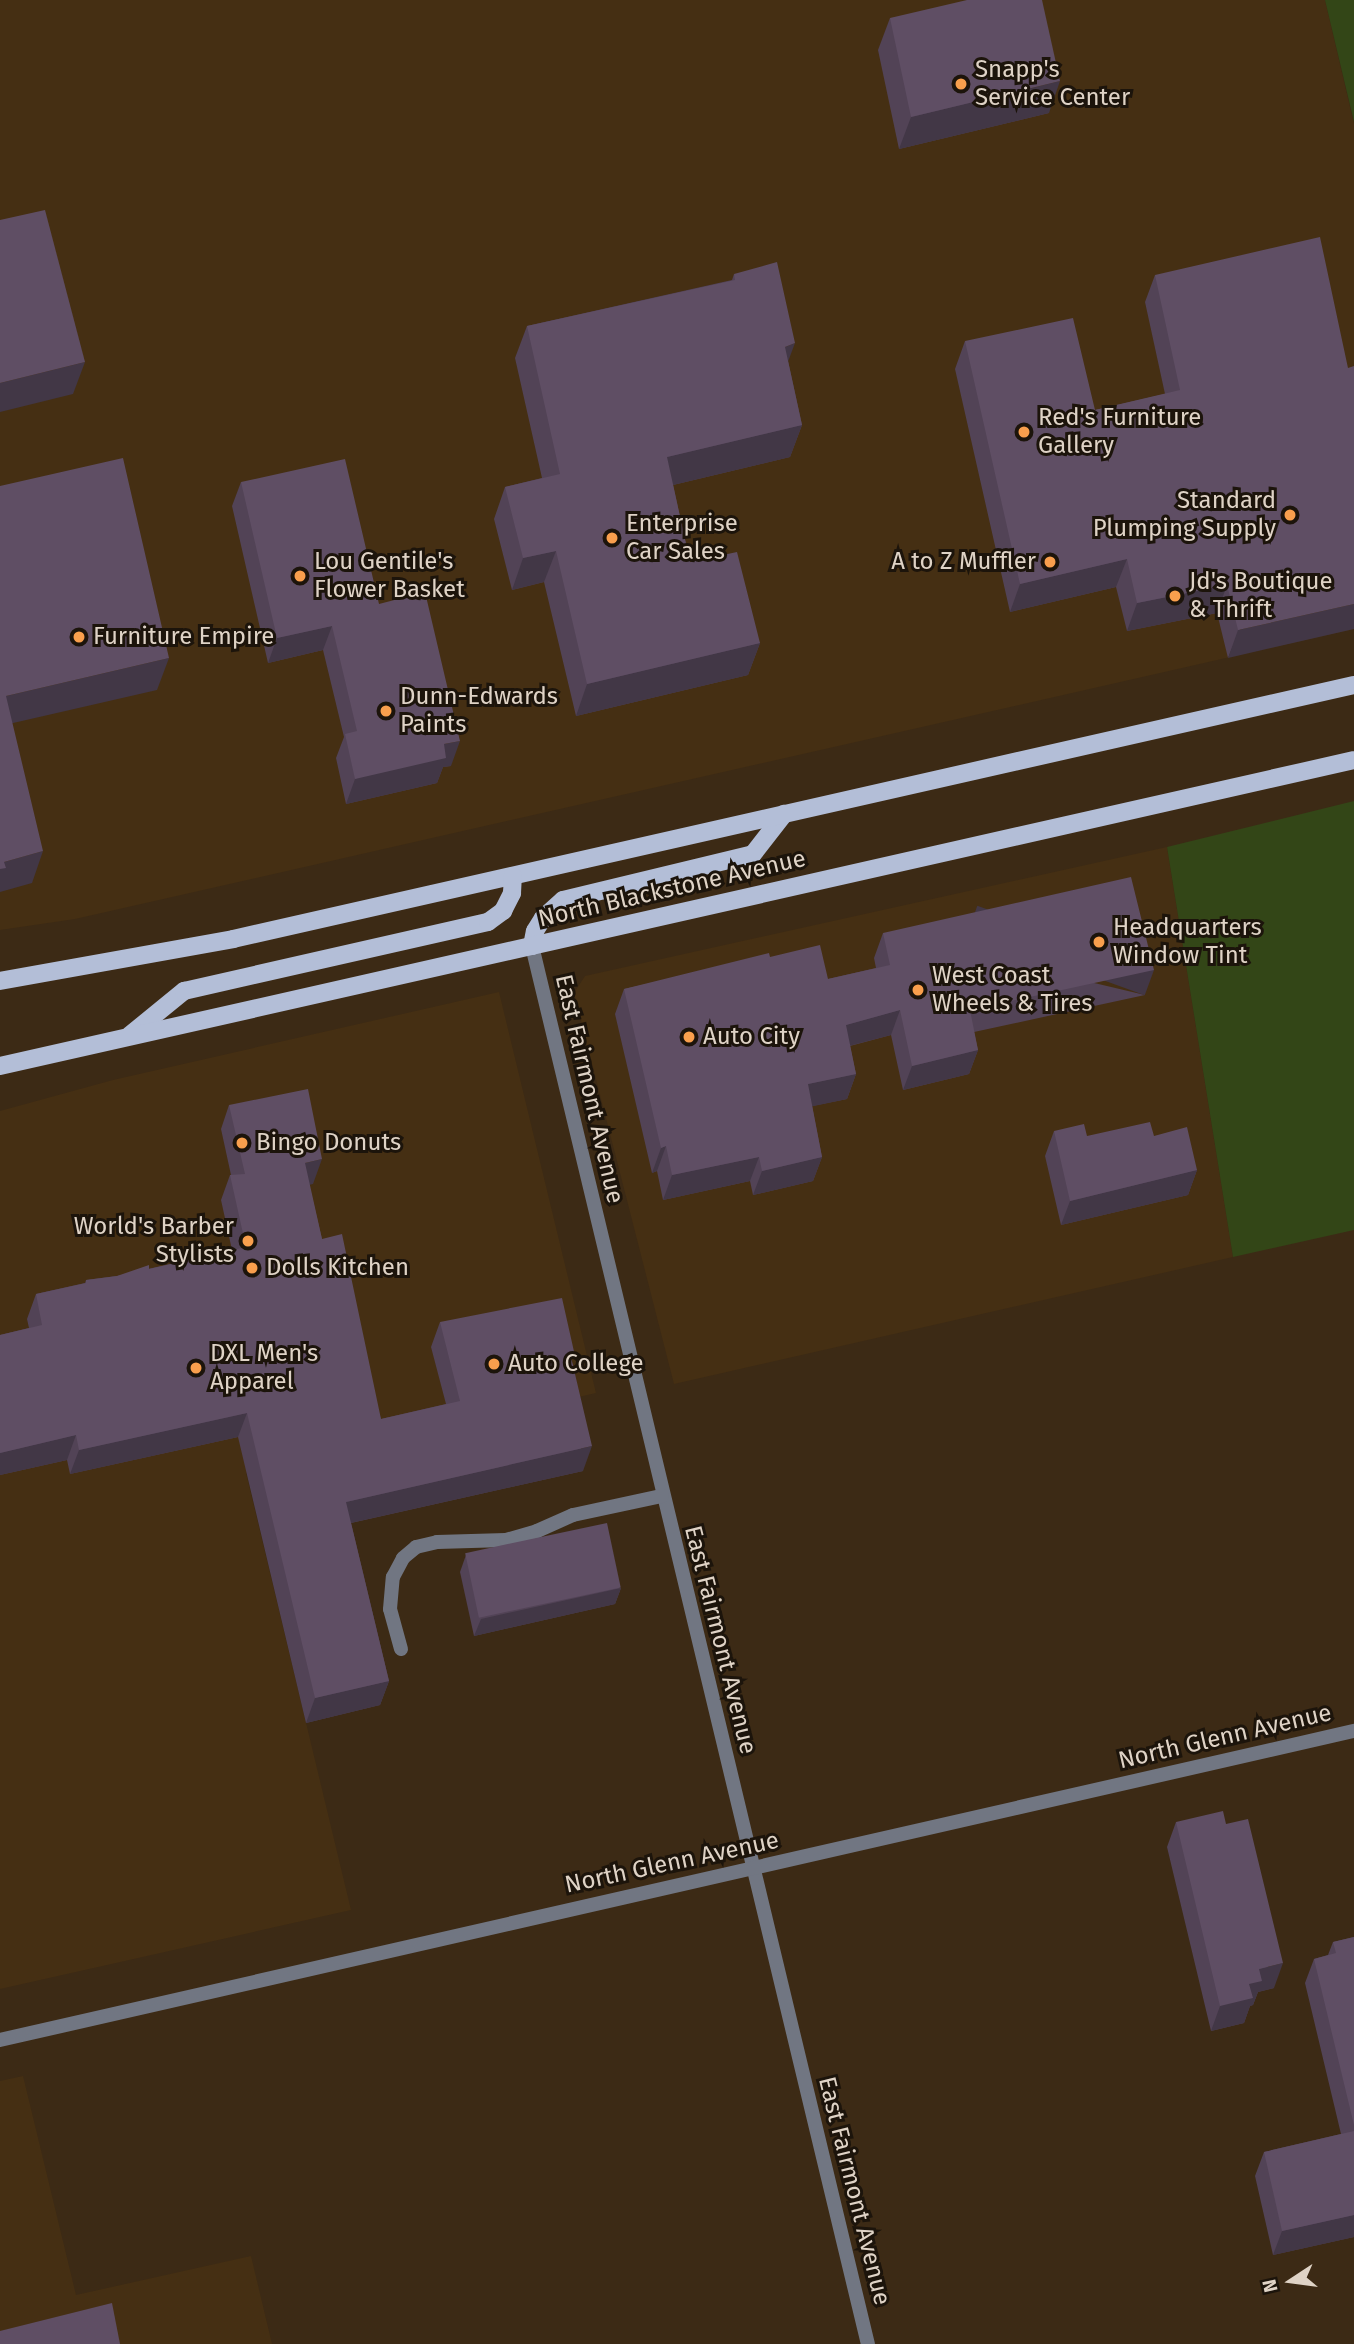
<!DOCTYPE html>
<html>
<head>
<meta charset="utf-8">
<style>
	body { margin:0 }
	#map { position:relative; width:1354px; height:2344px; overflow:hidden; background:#3c2a15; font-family:"Fira Sans",sans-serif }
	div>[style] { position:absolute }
	.built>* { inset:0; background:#452f13 }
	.green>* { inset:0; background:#334617 }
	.street>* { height:14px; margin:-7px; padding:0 7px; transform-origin:7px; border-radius:7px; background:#717682 }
	.primary>* { height:18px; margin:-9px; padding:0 9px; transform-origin:9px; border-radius:9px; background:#b3bed7 }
	.wall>* { inset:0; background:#524356 }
	.shaded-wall>* { inset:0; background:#423746; transform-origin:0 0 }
	.building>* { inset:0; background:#5f4e64; transform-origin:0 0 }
	.dots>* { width:19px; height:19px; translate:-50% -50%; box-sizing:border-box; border:4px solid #1c140b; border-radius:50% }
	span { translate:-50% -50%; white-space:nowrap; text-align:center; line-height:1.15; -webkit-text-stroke:6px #1c140b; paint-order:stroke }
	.poi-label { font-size:24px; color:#dfd3c6 }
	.left { translate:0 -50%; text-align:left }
	.right { translate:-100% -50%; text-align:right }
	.street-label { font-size:24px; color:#dfd3c6 }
	.north { position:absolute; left:1256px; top:2246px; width:70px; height:70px; -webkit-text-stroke:5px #1c140b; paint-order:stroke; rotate:257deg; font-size:19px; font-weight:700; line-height:28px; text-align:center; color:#dfd3c6 }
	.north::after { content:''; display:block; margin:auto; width:24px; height:32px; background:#dfd3c6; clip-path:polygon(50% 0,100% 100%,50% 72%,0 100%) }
</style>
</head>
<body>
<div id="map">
	<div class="built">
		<i style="clip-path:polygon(0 0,1325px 0,1354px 124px,1354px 629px,75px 919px,0 930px)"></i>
		<i style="clip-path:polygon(1167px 847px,1233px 1257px,674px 1384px,574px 993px,585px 976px)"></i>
		<i style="clip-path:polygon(499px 992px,596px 1393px,246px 1473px,351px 1910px,0 1989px,0 1111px,113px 1080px)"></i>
		<i style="clip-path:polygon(23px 2076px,76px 2295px,251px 2256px,272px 2344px,0 2344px,0 2081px)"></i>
	</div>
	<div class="green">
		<i style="clip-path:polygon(1325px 0,1354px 0,1354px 122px)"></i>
		<i style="clip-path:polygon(1354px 801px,1354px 1230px,1233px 1257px,1167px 847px)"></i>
	</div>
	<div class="street">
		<i style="left:532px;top:946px;width:1438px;rotate:76.49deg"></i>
		<i style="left:401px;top:1649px;width:41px;rotate:-105.4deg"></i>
		<i style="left:390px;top:1609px;width:32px;rotate:-85deg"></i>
		<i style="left:393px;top:1577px;width:21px;rotate:-62deg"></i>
		<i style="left:403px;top:1558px;width:17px;rotate:-40deg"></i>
		<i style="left:416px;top:1547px;width:22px;rotate:-13deg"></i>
		<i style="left:437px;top:1542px;width:69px;rotate:-1.7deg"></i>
		<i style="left:506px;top:1540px;width:32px;rotate:-16deg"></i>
		<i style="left:537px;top:1531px;width:39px;rotate:-24deg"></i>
		<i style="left:573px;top:1515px;width:91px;rotate:-12.1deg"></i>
		<i style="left:0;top:2040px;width:1389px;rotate:-12.86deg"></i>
	</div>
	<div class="primary">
		<i style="left:532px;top:946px;width:15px;rotate:-79deg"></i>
		<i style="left:535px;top:931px;width:15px;rotate:-58deg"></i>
		<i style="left:543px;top:918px;width:27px;rotate:-42deg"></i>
		<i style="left:563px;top:900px;width:195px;rotate:-13.6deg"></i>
		<i style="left:753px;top:854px;width:51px;rotate:-52.2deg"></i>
		<i style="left:0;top:981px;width:237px;rotate:-10.2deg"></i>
		<i style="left:233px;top:939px;width:1149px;rotate:-12.77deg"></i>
		<i style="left:130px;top:1035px;width:70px;rotate:-39.2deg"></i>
		<i style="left:184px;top:991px;width:312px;rotate:-12.8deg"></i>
		<i style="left:488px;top:922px;width:19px;rotate:-36deg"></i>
		<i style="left:503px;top:911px;width:20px;rotate:-63deg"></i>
		<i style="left:512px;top:893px;width:17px;rotate:-87deg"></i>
		<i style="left:0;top:1066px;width:1388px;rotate:-12.73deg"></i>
	</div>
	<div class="wall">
		<i style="clip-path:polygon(890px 18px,1049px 113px,899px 149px,878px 50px)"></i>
		<i style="clip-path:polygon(734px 274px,788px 361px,802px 425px,790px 457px,673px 485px,690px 562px,760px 643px,748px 675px,576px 716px,544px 582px,512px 590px,494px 519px,505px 487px,542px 478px,515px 358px,527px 326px,732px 280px)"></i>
		<i style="clip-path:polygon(1155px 275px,1348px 368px,1228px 658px,1217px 613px,1127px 631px,1116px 587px,1010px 612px,955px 369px,965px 341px,1095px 410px,1165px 394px,1145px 302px)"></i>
		<i style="clip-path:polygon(241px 482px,379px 604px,451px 766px,443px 767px,437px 783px,346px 804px,336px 758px,344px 737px,323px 650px,268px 663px,232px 506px)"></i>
		<i style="clip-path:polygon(883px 933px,1145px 995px,974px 1032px,978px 1050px,969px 1074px,903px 1090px,891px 1035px,850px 1046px,856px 1074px,847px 1099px,812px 1106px,822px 1157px,813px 1181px,753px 1195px,750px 1181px,663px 1200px,657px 1171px,652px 1173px,615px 1014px,624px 989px,770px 957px,828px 979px,876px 968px,874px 958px)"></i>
		<i style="clip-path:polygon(229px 1105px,313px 1184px,309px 1184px,322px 1239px,381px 1419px,446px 1404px,431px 1347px,440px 1322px,573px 1364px,583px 1471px,351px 1523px,389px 1681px,380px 1705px,306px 1723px,238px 1437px,70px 1474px,67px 1460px,0 1475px,0 1335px,29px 1328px,27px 1319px,36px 1294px,85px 1283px,86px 1280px,117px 1276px,232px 1250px,221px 1200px,230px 1175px,231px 1175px,221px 1129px)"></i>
		<i style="clip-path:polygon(1054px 1131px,1087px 1136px,1154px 1136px,1197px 1170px,1188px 1195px,1061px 1225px,1045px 1156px)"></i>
		<i style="clip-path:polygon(466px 1555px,621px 1588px,615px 1604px,474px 1636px,460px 1572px)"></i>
		<i style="clip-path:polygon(1176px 1822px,1226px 1824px,1274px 1988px,1258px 1992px,1253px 2005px,1250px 2006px,1244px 2023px,1211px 2031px,1167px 1847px)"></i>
		<i style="clip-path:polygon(1354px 1937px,1354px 2237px,1273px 2255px,1255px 2176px,1264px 2152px,1341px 2134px,1305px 1983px,1314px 1959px,1328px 1955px,1333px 1942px)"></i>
	</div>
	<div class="shaded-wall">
		<i style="clip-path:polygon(1060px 81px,1049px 113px,899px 149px,911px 117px)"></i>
		<i style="clip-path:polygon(795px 343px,783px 375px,785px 347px)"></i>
		<i style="clip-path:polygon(85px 362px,73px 394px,0 412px,0 383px)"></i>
		<i style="clip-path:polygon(802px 425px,790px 457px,656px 489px,667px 457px)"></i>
		<i style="clip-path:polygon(556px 551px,544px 582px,512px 590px,523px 558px)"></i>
		<i style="clip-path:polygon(1127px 559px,1116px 587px,1010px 612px,1020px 584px)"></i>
		<i style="clip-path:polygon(1227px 585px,1217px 613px,1127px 631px,1137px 603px)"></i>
		<i style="clip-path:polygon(1354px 604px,1354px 629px,1228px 658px,1238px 630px)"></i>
		<i style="clip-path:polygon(332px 626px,323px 650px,268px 663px,277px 638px)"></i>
		<i style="clip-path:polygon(760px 643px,748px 675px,576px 716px,587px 684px)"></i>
		<i style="clip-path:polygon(169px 658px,157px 690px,0 726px,6px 696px)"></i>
		<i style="clip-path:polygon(460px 741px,451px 766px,443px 767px,437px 783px,346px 804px,355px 779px,444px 744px)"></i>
		<i style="clip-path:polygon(43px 851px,32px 883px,0 892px,0 869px,4px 862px)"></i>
		<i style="left:1154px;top:970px;width:27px;height:188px;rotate:110deg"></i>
		<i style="clip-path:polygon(900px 1010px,891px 1035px,837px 1049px,846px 1025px)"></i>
		<i style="clip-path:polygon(978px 1050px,969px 1074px,903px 1090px,912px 1066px)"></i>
		<i style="clip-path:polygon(856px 1074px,847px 1099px,800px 1109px,808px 1084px)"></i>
		<i style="clip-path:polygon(666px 1146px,657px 1171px,652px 1173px,661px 1148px)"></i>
		<i style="clip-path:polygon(759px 1157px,750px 1181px,663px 1200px,672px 1175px)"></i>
		<i style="clip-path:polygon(822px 1157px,813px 1181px,753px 1195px,762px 1171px)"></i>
		<i style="clip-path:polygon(322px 1159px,313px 1184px,296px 1188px,305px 1163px)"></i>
		<i style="clip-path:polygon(1197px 1170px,1188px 1195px,1061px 1225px,1070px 1201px)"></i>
		<i style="clip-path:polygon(247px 1413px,238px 1437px,70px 1474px,79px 1450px)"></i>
		<i style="clip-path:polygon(76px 1435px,67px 1460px,0 1475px,0 1453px)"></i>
		<i style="clip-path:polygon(592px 1446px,583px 1471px,337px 1526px,346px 1502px)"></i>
		<i style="clip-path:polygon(621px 1588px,615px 1604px,474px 1636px,481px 1619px)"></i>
		<i style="clip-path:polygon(389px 1681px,380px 1705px,306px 1723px,315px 1698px)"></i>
		<i style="clip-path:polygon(1283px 1963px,1274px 1988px,1258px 1992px,1253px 2005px,1250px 2006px,1244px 2023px,1211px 2031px,1220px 2006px,1249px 1984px,1259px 1969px)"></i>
		<i style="clip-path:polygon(1354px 2215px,1354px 2237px,1273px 2255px,1282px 2231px)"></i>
	</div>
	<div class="building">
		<i style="clip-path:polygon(967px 0,1042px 0,1060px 81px,911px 117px,890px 18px)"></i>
		<i style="clip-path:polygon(45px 210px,85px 362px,0 383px,0 220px)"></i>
		<i style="clip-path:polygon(1320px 237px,1348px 368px,1354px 366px,1354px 604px,1238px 630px,1227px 585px,1137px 603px,1127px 559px,1020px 584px,965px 341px,1073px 318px,1095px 410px,1180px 390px,1155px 275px)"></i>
		<i style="clip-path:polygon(777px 262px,795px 343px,785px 347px,802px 425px,667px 457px,690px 562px,737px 552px,760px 643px,587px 684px,556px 551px,523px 558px,505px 487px,560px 474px,527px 326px,735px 280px,734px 274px)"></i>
		<i style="clip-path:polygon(123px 458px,169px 658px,6px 696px,43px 851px,4px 862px,6px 868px,0 869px,0 486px)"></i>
		<i style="clip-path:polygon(345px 459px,379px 604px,425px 592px,460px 741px,444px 744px,446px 758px,355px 779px,345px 734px,357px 731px,332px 626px,277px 638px,241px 482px)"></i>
		<i style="clip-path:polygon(1131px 877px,1154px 970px,970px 1010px,978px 1050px,912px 1066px,900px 1010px,846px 1025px,856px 1074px,808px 1084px,822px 1157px,762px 1171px,759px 1157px,672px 1175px,666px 1146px,661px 1148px,624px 989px,769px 953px,770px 957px,820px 945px,828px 979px,890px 965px,883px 933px)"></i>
		<i style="clip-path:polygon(308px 1089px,322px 1159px,305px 1163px,322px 1239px,342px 1234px,381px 1419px,460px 1401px,440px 1322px,562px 1298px,575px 1356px,571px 1357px,592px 1446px,346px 1502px,389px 1681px,315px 1698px,247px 1413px,79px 1450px,76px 1435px,0 1453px,0 1335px,42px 1325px,36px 1294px,86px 1283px,86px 1280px,117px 1276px,149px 1265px,149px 1269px,246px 1247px,230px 1175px,245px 1174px,229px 1105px)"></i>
		<i style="clip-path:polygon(1150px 1122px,1154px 1136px,1187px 1127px,1197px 1170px,1070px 1201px,1054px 1131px,1084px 1124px,1087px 1136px)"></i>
		<i style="left:607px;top:1523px;width:66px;height:145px;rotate:78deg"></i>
		<i style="clip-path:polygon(1223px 1811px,1226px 1824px,1248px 1819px,1283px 1963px,1259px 1969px,1262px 1981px,1249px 1984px,1253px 1998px,1220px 2006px,1176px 1822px)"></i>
		<i style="clip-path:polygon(1354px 1937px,1354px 2125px,1314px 1959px,1336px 1953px,1333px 1942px)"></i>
		<i style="clip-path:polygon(1354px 2131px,1354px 2215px,1282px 2231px,1264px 2152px)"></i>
		<i style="clip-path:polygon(112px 2303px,120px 2344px,0 2344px,0 2331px)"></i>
	</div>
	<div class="dots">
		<i style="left:961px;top:84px;background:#f99f4d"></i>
		<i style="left:1024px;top:432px;background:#f99f4d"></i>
		<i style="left:1290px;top:515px;background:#f99f4d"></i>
		<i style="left:612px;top:538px;background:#f99f4d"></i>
		<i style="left:1050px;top:562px;background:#f99f4d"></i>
		<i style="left:300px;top:576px;background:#f99f4d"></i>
		<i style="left:1175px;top:596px;background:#f99f4d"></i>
		<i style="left:79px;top:637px;background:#f99f4d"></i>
		<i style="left:386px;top:711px;background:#f99f4d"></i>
		<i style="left:1099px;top:942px;background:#f99f4d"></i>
		<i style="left:918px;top:990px;background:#f99f4d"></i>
		<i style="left:689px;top:1037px;background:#f99f4d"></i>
		<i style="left:242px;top:1143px;background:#f99f4d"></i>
		<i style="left:248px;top:1241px;background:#f99f4d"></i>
		<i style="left:252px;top:1268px;background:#f99f4d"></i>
		<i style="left:494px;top:1364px;background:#f99f4d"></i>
		<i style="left:196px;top:1368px;background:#f99f4d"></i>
	</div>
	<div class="poi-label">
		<span class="left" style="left:975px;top:84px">Snapp's<br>Service Center</span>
		<span class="left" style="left:1038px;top:432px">Red's Furniture<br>Gallery</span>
		<span class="right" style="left:1276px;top:515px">Standard<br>Plumping Supply</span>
		<span class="left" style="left:626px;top:538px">Enterprise<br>Car Sales</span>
		<span class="left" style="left:314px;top:576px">Lou Gentile's<br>Flower Basket</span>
		<span class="right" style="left:1036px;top:562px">A to Z Muffler</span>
		<span class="left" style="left:1189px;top:596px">Jd's Boutique<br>&amp; Thrift</span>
		<span class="left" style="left:93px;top:637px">Furniture Empire</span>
		<span class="left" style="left:400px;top:711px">Dunn-Edwards<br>Paints</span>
		<span class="left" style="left:1113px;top:942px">Headquarters<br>Window Tint</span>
		<span class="left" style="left:932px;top:990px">West Coast<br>Wheels &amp; Tires</span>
		<span class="left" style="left:703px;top:1037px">Auto City</span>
		<span class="left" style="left:256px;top:1143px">Bingo Donuts</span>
		<span class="right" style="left:234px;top:1241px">World's Barber<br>Stylists</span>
		<span class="left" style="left:266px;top:1268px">Dolls Kitchen</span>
		<span class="left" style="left:210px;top:1368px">DXL Men's<br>Apparel</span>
		<span class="left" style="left:508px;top:1364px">Auto College</span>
	</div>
	<div class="street-label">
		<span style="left:672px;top:889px;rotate:-13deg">North Blackstone Avenue</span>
		<span style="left:589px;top:1089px;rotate:77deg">East Fairmont Avenue</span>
		<span style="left:720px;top:1640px;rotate:76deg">East Fairmont Avenue</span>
		<span style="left:1225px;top:1737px;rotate:-13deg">North Glenn Avenue</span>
		<span style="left:672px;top:1863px;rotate:-12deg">North Glenn Avenue</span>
		<span style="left:854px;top:2191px;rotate:76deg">East Fairmont Avenue</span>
	</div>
	<div class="north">N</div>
</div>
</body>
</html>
